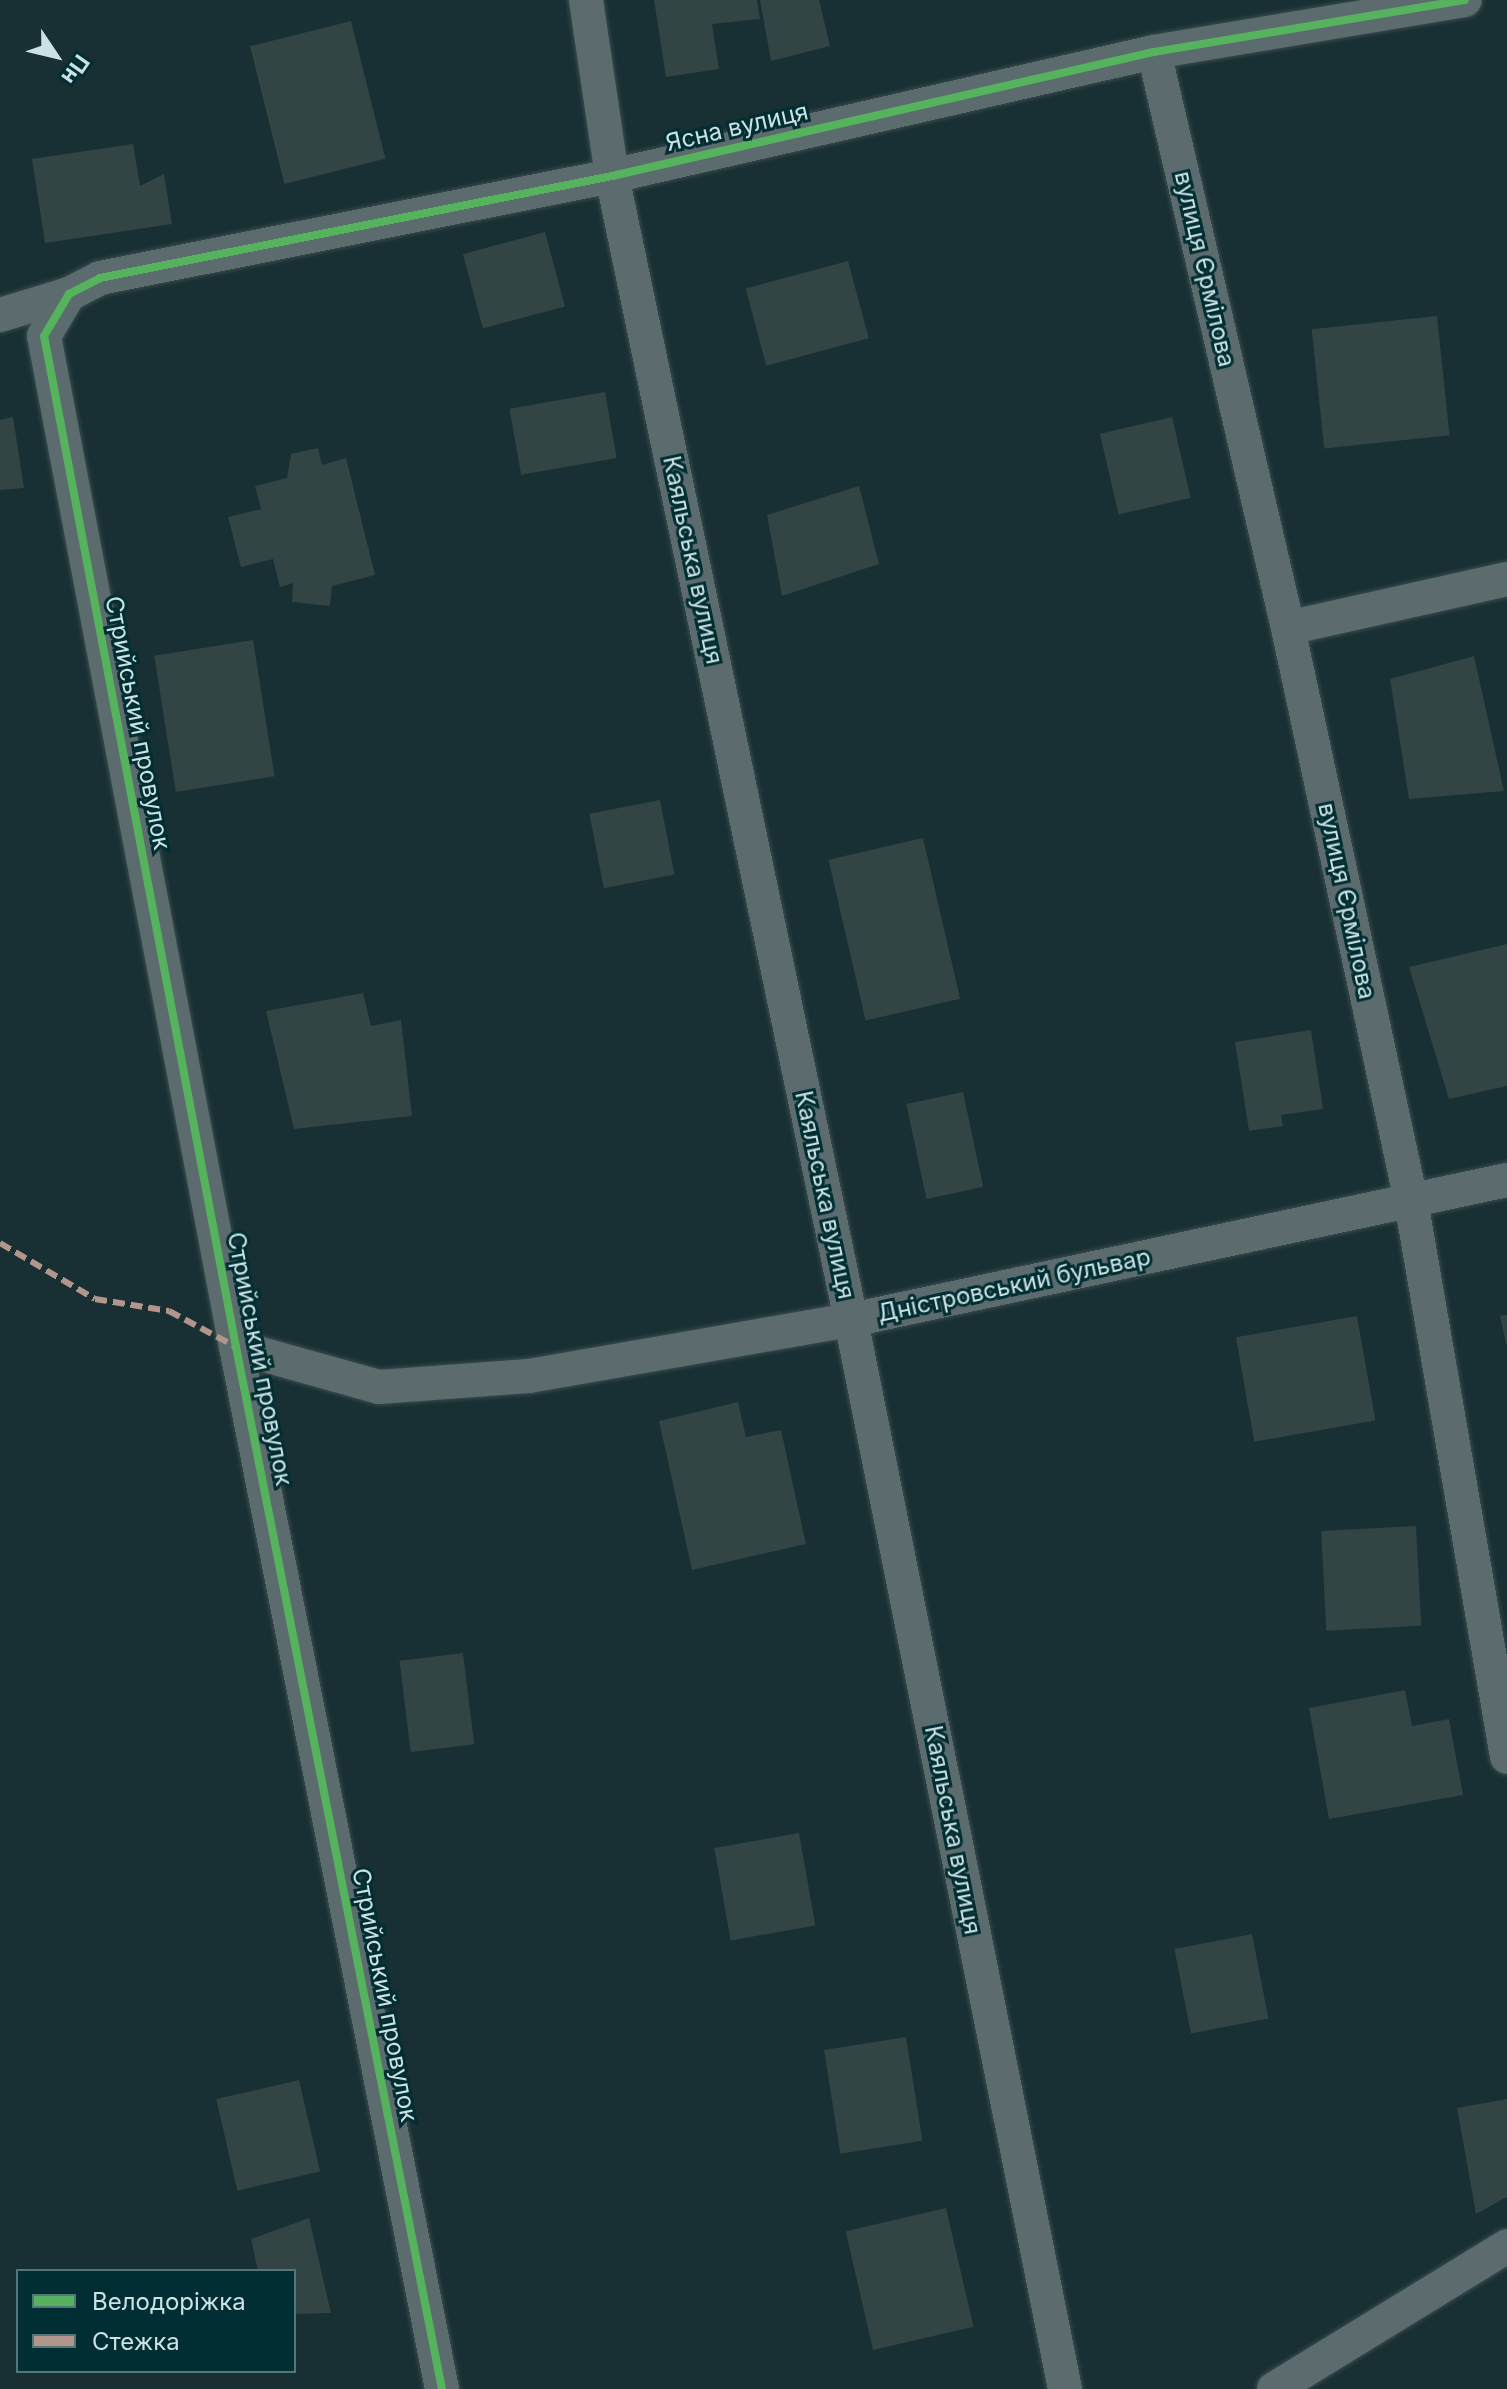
<!DOCTYPE html>
<html>
<head>
<meta charset="utf-8">
<style>
	body { margin:0 }
	#map { position:relative; width:1507px; height:2389px; overflow:hidden; background:#183033; font-family:Inter,sans-serif }
	div>[style] { position:absolute }
	.building>* { inset:0; background:#324443; transform-origin:0 0 }
	.roads { filter:drop-shadow(0 0 2px #3a4c4e) drop-shadow(0 0 2px #3a4c4e) }
	.minor>* { height:34px; margin:-17px; padding:0 17px; transform-origin:17px; border-radius:17px; background:#5c6c6e }
	.quiet>* { height:6px; margin-top:-3px; transform-origin:0; background:repeating-linear-gradient(90deg,#b2968c 0 12px,transparent 0 18px) }
	.cycleway>* { height:8px; margin:-4px; padding:0 4px; transform-origin:4px; border-radius:4px; background:#56b35d }
	span { translate:-50% -50%; white-space:nowrap; text-align:center; line-height:1.15; -webkit-text-stroke:6px #012e33; paint-order:stroke }
	.street-label { font-size:24px; color:#cbe1e4 }
	.legend { position:absolute; left:16px; top:2269px; width:280px; height:104px; box-sizing:border-box; background:#012e33; border:2px solid #52767a; margin:0; padding:10px 14px; list-style:none; font-size:24px; color:#cbe1e4 }
	.legend li { display:flex; align-items:center; gap:16px; height:40px }
	.legend b { width:40px; border:2px solid #52767a }
	.north { position:absolute; left:16px; top:16px; width:80px; height:80px; -webkit-text-stroke:6px #012e33; paint-order:stroke; rotate:125deg; font-size:22px; font-weight:700; line-height:32px; text-align:center; color:#cbe1e4 }
	.north::after { content:''; display:block; margin:auto; width:28px; height:36px; background:#cbe1e4; clip-path:polygon(50% 0,100% 100%,50% 72%,0 100%) }
</style>
</head>
<body>
<div id="map">
	<div class="building">
		<i style="clip-path:polygon(654px 0,757px 0,760px 19px,712px 24px,719px 69px,666px 77px)"></i>
		<i style="clip-path:polygon(760px 0,819px 0,830px 46px,771px 61px)"></i>
		<i style="left:351px;top:21px;width:142px;height:104px;rotate:76deg"></i>
		<i style="clip-path:polygon(133px 144px,140px 186px,164px 174px,172px 224px,45px 243px,32px 159px)"></i>
		<i style="left:545px;top:232px;width:77px;height:85px;rotate:75deg"></i>
		<i style="left:848px;top:261px;width:80px;height:106px;rotate:75deg"></i>
		<i style="left:1437px;top:316px;width:120px;height:126px;rotate:84deg"></i>
		<i style="left:605px;top:392px;width:67px;height:97px;rotate:80deg"></i>
		<i style="clip-path:polygon(13px 417px,24px 488px,0 490px,0 420px)"></i>
		<i style="left:1172px;top:417px;width:83px;height:74px;rotate:77deg"></i>
		<i style="clip-path:polygon(318px 448px,322px 465px,346px 458px,375px 575px,332px 586px,330px 606px,292px 602px,293px 583px,280px 587px,273px 559px,241px 567px,228px 517px,261px 509px,255px 486px,287px 478px,291px 454px)"></i>
		<i style="clip-path:polygon(859px 486px,879px 564px,782px 596px,767px 515px)"></i>
		<i style="left:253px;top:640px;width:138px;height:100px;rotate:81deg"></i>
		<i style="clip-path:polygon(1474px 656px,1504px 791px,1409px 799px,1390px 679px)"></i>
		<i style="left:660px;top:800px;width:76px;height:72px;rotate:79deg"></i>
		<i style="left:923px;top:838px;width:165px;height:97px;rotate:77deg"></i>
		<i style="clip-path:polygon(1507px 944px,1507px 1086px,1449px 1099px,1409px 967px)"></i>
		<i style="clip-path:polygon(363px 993px,371px 1026px,401px 1020px,412px 1116px,294px 1129px,266px 1011px)"></i>
		<i style="clip-path:polygon(1311px 1030px,1323px 1109px,1281px 1115px,1283px 1126px,1249px 1131px,1235px 1042px)"></i>
		<i style="left:963px;top:1092px;width:97px;height:58px;rotate:78deg"></i>
		<i style="clip-path:polygon(1507px 1315px,1507px 1344px,1506px 1344px,1500px 1316px)"></i>
		<i style="left:1357px;top:1316px;width:106px;height:123px;rotate:80deg"></i>
		<i style="clip-path:polygon(738px 1402px,746px 1437px,781px 1430px,806px 1544px,692px 1570px,659px 1421px)"></i>
		<i style="left:1416px;top:1526px;width:100px;height:95px;rotate:87deg"></i>
		<i style="left:463px;top:1653px;width:92px;height:64px;rotate:83deg"></i>
		<i style="clip-path:polygon(1405px 1690px,1412px 1726px,1449px 1719px,1463px 1795px,1329px 1819px,1309px 1708px)"></i>
		<i style="left:799px;top:1833px;width:94px;height:86px;rotate:80deg"></i>
		<i style="left:1252px;top:1934px;width:86px;height:79px;rotate:79deg"></i>
		<i style="left:906px;top:2037px;width:105px;height:83px;rotate:81deg"></i>
		<i style="left:299px;top:2080px;width:94px;height:85px;rotate:77deg"></i>
		<i style="clip-path:polygon(1507px 2099px,1507px 2197px,1476px 2214px,1457px 2108px)"></i>
		<i style="left:946px;top:2208px;width:122px;height:103px;rotate:77deg"></i>
		<i style="clip-path:polygon(309px 2218px,331px 2313px,294px 2314px,294px 2271px,258px 2271px,251px 2239px)"></i>
	</div>
	<div class="roads">
		<div class="minor">
			<i style="left:586px;top:0;width:178px;rotate:81.6deg"></i>
			<i style="left:612px;top:176px;width:1169px;rotate:78.2deg"></i>
			<i style="left:851px;top:1320px;width:1090px;rotate:78.68deg"></i>
			<i style="left:1154px;top:52px;width:591px;rotate:76.9deg"></i>
			<i style="left:1288px;top:628px;width:586px;rotate:77.88deg"></i>
			<i style="left:1411px;top:1201px;width:564px;rotate:80.2deg"></i>
			<i style="left:0;top:315px;width:72px;rotate:-16.9deg"></i>
			<i style="left:1288px;top:628px;width:224px;rotate:-12.6deg"></i>
			<i style="left:236px;top:1347px;width:148px;rotate:15.6deg"></i>
			<i style="left:379px;top:1387px;width:150px;rotate:-4.2deg"></i>
			<i style="left:529px;top:1376px;width:327px;rotate:-9.9deg"></i>
			<i style="left:851px;top:1320px;width:671px;rotate:-12.05deg"></i>
			<i style="left:442px;top:2389px;width:1062px;rotate:-101.18deg"></i>
			<i style="left:236px;top:1347px;width:1029px;rotate:-100.75deg"></i>
			<i style="left:44px;top:336px;width:49px;rotate:-59.2deg"></i>
			<i style="left:69px;top:294px;width:35px;rotate:-27deg"></i>
			<i style="left:100px;top:278px;width:522px;rotate:-11.27deg"></i>
			<i style="left:612px;top:176px;width:556px;rotate:-12.89deg"></i>
			<i style="left:1154px;top:52px;width:315px;rotate:-9.5deg"></i>
			<i style="left:1274px;top:2389px;width:273px;rotate:-31.5deg"></i>
		</div>
	</div>
	<div class="quiet">
		<i style="left:0;top:1243px;width:110px;rotate:30.5deg"></i>
		<i style="left:95px;top:1299px;width:75px;rotate:9.2deg"></i>
		<i style="left:169px;top:1311px;width:76px;rotate:28.2deg"></i>
	</div>
	<div class="cycleway">
		<i style="left:442px;top:2389px;width:1062px;rotate:-101.18deg"></i>
		<i style="left:236px;top:1347px;width:1029px;rotate:-100.75deg"></i>
		<i style="left:44px;top:336px;width:49px;rotate:-59.2deg"></i>
		<i style="left:69px;top:294px;width:35px;rotate:-27deg"></i>
		<i style="left:100px;top:278px;width:522px;rotate:-11.27deg"></i>
		<i style="left:612px;top:176px;width:556px;rotate:-12.89deg"></i>
		<i style="left:1154px;top:52px;width:315px;rotate:-9.5deg"></i>
	</div>
	<div class="street-label">
		<span style="left:737px;top:127px;rotate:-13deg">Ясна вулиця</span>
		<span style="left:1205px;top:269px;rotate:77deg">вулиця Єрмілова</span>
		<span style="left:693px;top:560px;rotate:78deg">Каяльська вулиця</span>
		<span style="left:138px;top:723px;rotate:79deg">Стрийський провулок</span>
		<span style="left:1347px;top:901px;rotate:78deg">вулиця Єрмілова</span>
		<span style="left:825px;top:1195px;rotate:78deg">Каяльська вулиця</span>
		<span style="left:1014px;top:1285px;rotate:-12deg">Дністровський бульвар</span>
		<span style="left:260px;top:1359px;rotate:79deg">Стрийський провулок</span>
		<span style="left:953px;top:1830px;rotate:79deg">Каяльська вулиця</span>
		<span style="left:385px;top:1995px;rotate:79deg">Стрийський провулок</span>
	</div>
	<ul class="legend">
	<li><b style="height:10px;background:#56b35d"></b>Велодоріжка</li>
	<li><b style="height:10px;background:#b2968c"></b>Стежка</li>
	</ul>
	<div class="north">Пн</div>
</div>
</body>
</html>
